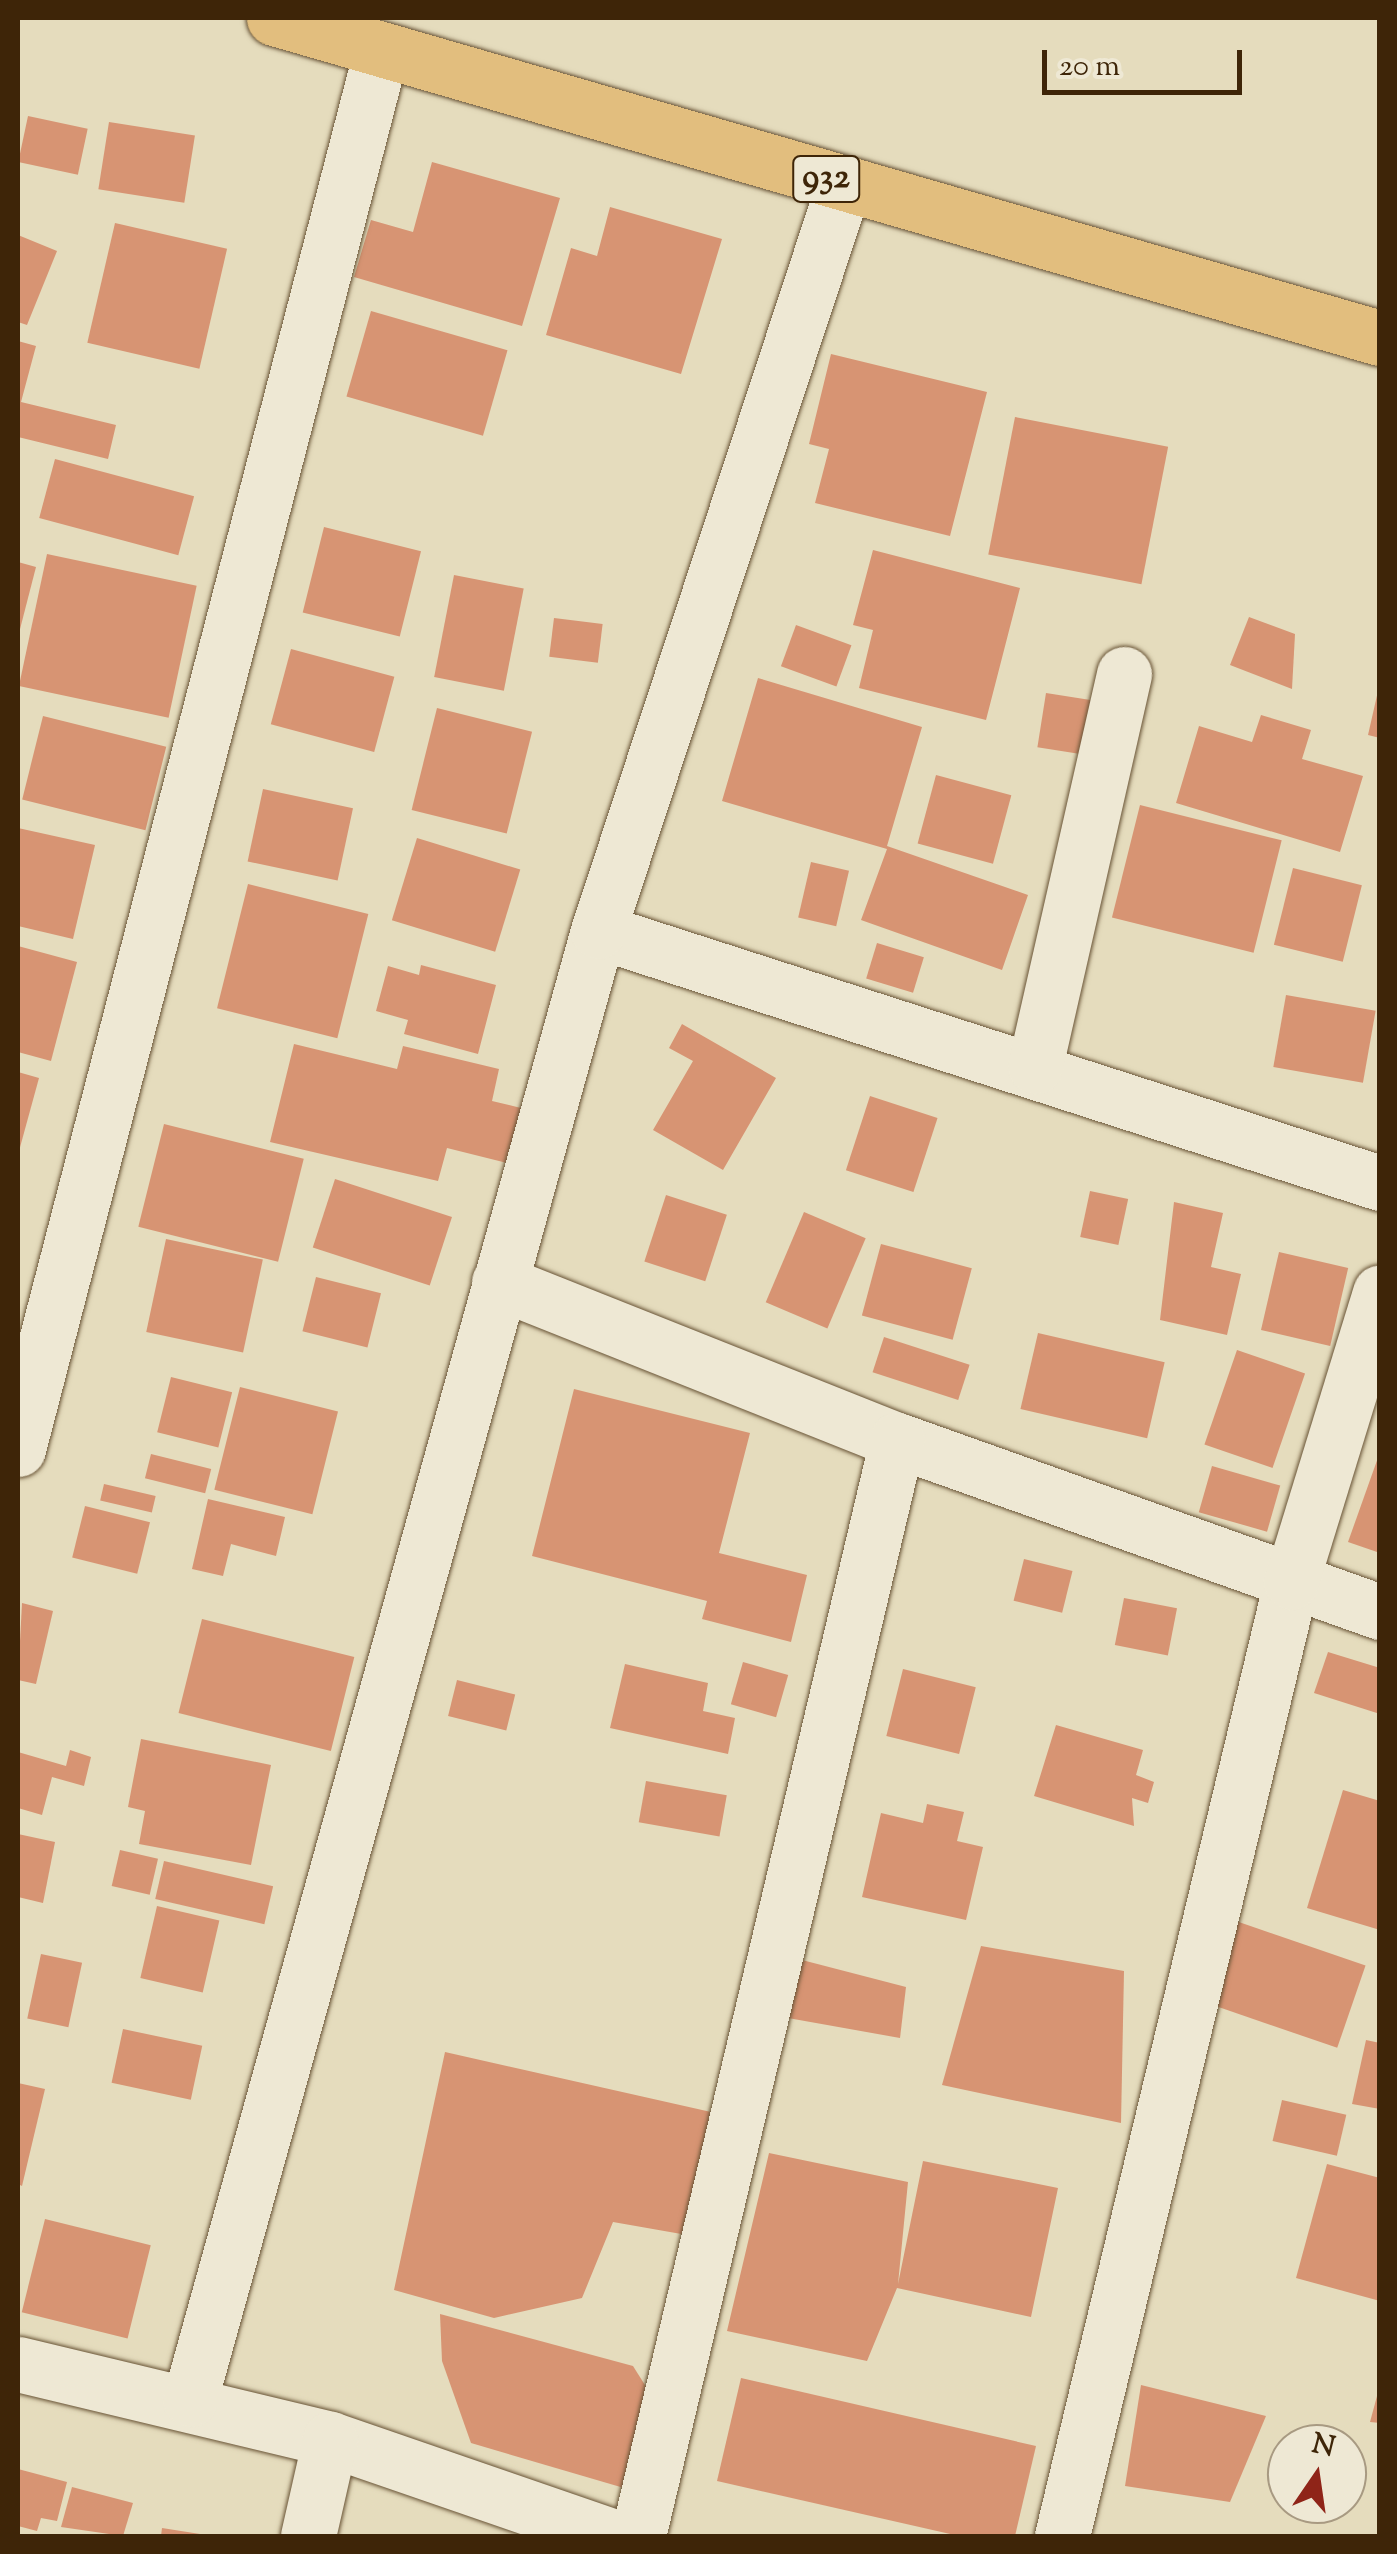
<!DOCTYPE html>
<html>
<head>
<meta charset="utf-8">
<style>
	body { margin:0 }
	#map { position:relative; width:1397px; height:2554px; overflow:hidden; background:#e5dcbd; font-family:"Sorts Mill Goudy",serif }
	div>[style] { position:absolute }
	.building>* { inset:0; background:#d79473; transform-origin:0 0 }
	.roads { filter:drop-shadow(0 0 2px #685335) drop-shadow(0 0 2px #685335) }
	.street>* { height:55px; margin:-27.5px; padding:0 27.5px; transform-origin:27.5px; border-radius:27.5px; background:#eee8d4 }
	.primary>* { height:55px; margin:-27.5px; padding:0 27.5px; transform-origin:27.5px; border-radius:27.5px; background:#e2be7e }
	span { translate:-50% -50%; white-space:nowrap; text-align:center; line-height:1.15; -webkit-text-stroke:10px #eee8d4; paint-order:stroke }
	.shield-label span { padding:2px 8px; background:#eee8d4; border:2px solid; border-radius:8px; -webkit-text-stroke-width:0 }
	.shield-label { font-size:35px; color:#3e2508; font-weight:700 }
	.frame { position:absolute; inset:0; border:20px solid #3e2508; pointer-events:none }
	.north { position:absolute; left:1267px; top:2424px; width:100px; height:100px; box-sizing:border-box; background:#eee8d4; border:2px solid #a89a82; border-radius:50%; rotate:13deg; font-size:28px; font-weight:700; line-height:40px; text-align:center; color:#3e2508 }
	.north::after { content:''; display:block; margin:auto; width:35px; height:45px; background:#8f2418; clip-path:polygon(50% 0,100% 100%,50% 72%,0 100%) }
	.scale { position:absolute; left:1042px; top:50px; width:200px; height:45px; box-sizing:border-box; border:5px solid #3e2508; border-top:0; padding-left:12px; font-size:30px; line-height:35px; white-space:nowrap; color:#3e2508; -webkit-text-stroke:8px #eee8d4; paint-order:stroke }
</style>
</head>
<body>
<div id="map">
	<div class="building">
		<i style="left:28px;top:116px;width:61px;height:47px;rotate:12deg"></i>
		<i style="left:109px;top:122px;width:87px;height:68px;rotate:9deg"></i>
		<i style="clip-path:polygon(432px 162px,560px 198px,522px 326px,354px 277px,371px 220px,413px 232px)"></i>
		<i style="clip-path:polygon(610px 207px,722px 239px,681px 374px,546px 335px,571px 248px,597px 256px)"></i>
		<i style="left:115px;top:223px;width:115px;height:123px;rotate:13deg"></i>
		<i style="clip-path:polygon(18px 235px,57px 251px,27px 325px,18px 322px)"></i>
		<i style="left:371px;top:311px;width:142px;height:89px;rotate:16deg"></i>
		<i style="clip-path:polygon(18px 341px,36px 346px,21px 402px,116px 425px,108px 459px,18px 437px)"></i>
		<i style="clip-path:polygon(831px 354px,987px 392px,950px 536px,815px 503px,829px 449px,809px 444px)"></i>
		<i style="left:1015px;top:417px;width:156px;height:140px;rotate:11deg"></i>
		<i style="left:55px;top:459px;width:144px;height:61px;rotate:15deg"></i>
		<i style="left:324px;top:527px;width:100px;height:88px;rotate:14deg"></i>
		<i style="clip-path:polygon(873px 550px,1020px 588px,986px 720px,859px 688px,873px 630px,853px 625px)"></i>
		<i style="left:47px;top:554px;width:153px;height:135px;rotate:12deg"></i>
		<i style="clip-path:polygon(18px 562px,36px 567px,19px 633px,18px 632px)"></i>
		<i style="left:454px;top:575px;width:71px;height:104px;rotate:11deg"></i>
		<i style="clip-path:polygon(1249px 617px,1295px 634px,1292px 689px,1230px 665px)"></i>
		<i style="left:554px;top:618px;width:49px;height:39px;rotate:7deg"></i>
		<i style="left:796px;top:625px;width:59px;height:44px;rotate:20deg"></i>
		<i style="left:291px;top:649px;width:107px;height:78px;rotate:15deg"></i>
		<i style="clip-path:polygon(758px 678px,922px 727px,887px 846px,1028px 895px,1002px 970px,861px 920px,887px 849px,722px 801px)"></i>
		<i style="clip-path:polygon(1378px 691px,1380px 692px,1380px 738px,1368px 735px)"></i>
		<i style="left:1046px;top:693px;width:45px;height:55px;rotate:9deg"></i>
		<i style="left:437px;top:708px;width:98px;height:105px;rotate:14deg"></i>
		<i style="clip-path:polygon(1261px 715px,1311px 730px,1302px 759px,1363px 776px,1340px 852px,1176px 803px,1199px 726px,1252px 742px)"></i>
		<i style="left:43px;top:716px;width:127px;height:86px;rotate:14deg"></i>
		<i style="left:936px;top:775px;width:78px;height:71px;rotate:15deg"></i>
		<i style="left:263px;top:789px;width:92px;height:74px;rotate:12deg"></i>
		<i style="left:1140px;top:805px;width:146px;height:116px;rotate:14deg"></i>
		<i style="clip-path:polygon(18px 828px,95px 845px,73px 939px,18px 926px)"></i>
		<i style="left:417px;top:838px;width:108px;height:86px;rotate:17deg"></i>
		<i style="left:811px;top:862px;width:39px;height:57px;rotate:13deg"></i>
		<i style="left:1293px;top:868px;width:71px;height:79px;rotate:14deg"></i>
		<i style="left:248px;top:884px;width:124px;height:128px;rotate:14deg"></i>
		<i style="left:877px;top:943px;width:49px;height:37px;rotate:17deg"></i>
		<i style="clip-path:polygon(18px 946px,77px 962px,51px 1061px,18px 1052px)"></i>
		<i style="clip-path:polygon(421px 965px,496px 985px,478px 1054px,404px 1034px,408px 1020px,376px 1011px,388px 966px,419px 975px)"></i>
		<i style="left:1286px;top:995px;width:91px;height:73px;rotate:10deg"></i>
		<i style="clip-path:polygon(682px 1024px,776px 1078px,723px 1170px,653px 1130px,693px 1061px,669px 1048px)"></i>
		<i style="clip-path:polygon(294px 1044px,397px 1069px,403px 1046px,499px 1069px,492px 1101px,521px 1108px,507px 1163px,447px 1148px,438px 1181px,270px 1142px)"></i>
		<i style="clip-path:polygon(18px 1072px,39px 1078px,19px 1151px,18px 1151px)"></i>
		<i style="left:870px;top:1096px;width:71px;height:78px;rotate:18deg"></i>
		<i style="left:164px;top:1124px;width:144px;height:106px;rotate:14deg"></i>
		<i style="left:335px;top:1179px;width:123px;height:72px;rotate:18deg"></i>
		<i style="left:1090px;top:1191px;width:39px;height:47px;rotate:12deg"></i>
		<i style="left:666px;top:1195px;width:64px;height:70px;rotate:18deg"></i>
		<i style="clip-path:polygon(1174px 1202px,1223px 1213px,1211px 1267px,1241px 1274px,1227px 1335px,1160px 1320px)"></i>
		<i style="left:804px;top:1212px;width:67px;height:98px;rotate:23deg"></i>
		<i style="left:166px;top:1239px;width:99px;height:95px;rotate:12deg"></i>
		<i style="left:881px;top:1244px;width:94px;height:74px;rotate:15deg"></i>
		<i style="left:1279px;top:1252px;width:71px;height:80px;rotate:13deg"></i>
		<i style="left:316px;top:1277px;width:67px;height:56px;rotate:14deg"></i>
		<i style="left:1038px;top:1333px;width:130px;height:78px;rotate:13deg"></i>
		<i style="left:884px;top:1337px;width:90px;height:37px;rotate:18deg"></i>
		<i style="left:1237px;top:1350px;width:72px;height:100px;rotate:19deg"></i>
		<i style="left:171px;top:1377px;width:63px;height:57px;rotate:14deg"></i>
		<i style="left:240px;top:1387px;width:101px;height:106px;rotate:14deg"></i>
		<i style="clip-path:polygon(574px 1389px,750px 1433px,719px 1553px,807px 1575px,791px 1642px,702px 1619px,707px 1601px,532px 1556px)"></i>
		<i style="clip-path:polygon(1380px 1452px,1380px 1553px,1348px 1542px)"></i>
		<i style="left:151px;top:1454px;width:62px;height:25px;rotate:14deg"></i>
		<i style="left:1212px;top:1466px;width:71px;height:48px;rotate:16deg"></i>
		<i style="left:104px;top:1484px;width:53px;height:17px;rotate:13deg"></i>
		<i style="clip-path:polygon(208px 1499px,285px 1517px,276px 1556px,231px 1544px,223px 1576px,192px 1569px)"></i>
		<i style="left:85px;top:1506px;width:67px;height:53px;rotate:14deg"></i>
		<i style="left:1024px;top:1559px;width:50px;height:43px;rotate:14deg"></i>
		<i style="left:1124px;top:1598px;width:54px;height:48px;rotate:11deg"></i>
		<i style="clip-path:polygon(22px 1603px,53px 1611px,36px 1684px,18px 1680px)"></i>
		<i style="left:202px;top:1619px;width:157px;height:97px;rotate:14deg"></i>
		<i style="clip-path:polygon(1328px 1652px,1380px 1668px,1380px 1714px,1314px 1693px)"></i>
		<i style="left:743px;top:1662px;width:47px;height:44px;rotate:16deg"></i>
		<i style="clip-path:polygon(625px 1664px,708px 1683px,703px 1711px,735px 1718px,728px 1754px,610px 1728px)"></i>
		<i style="left:903px;top:1669px;width:75px;height:69px;rotate:14deg"></i>
		<i style="left:457px;top:1680px;width:60px;height:37px;rotate:14deg"></i>
		<i style="clip-path:polygon(1056px 1725px,1143px 1750px,1136px 1775px,1154px 1782px,1148px 1803px,1132px 1798px,1134px 1826px,1034px 1796px)"></i>
		<i style="clip-path:polygon(141px 1739px,271px 1765px,251px 1865px,139px 1844px,145px 1811px,128px 1807px)"></i>
		<i style="clip-path:polygon(70px 1750px,91px 1757px,84px 1786px,52px 1777px,42px 1815px,18px 1808px,18px 1752px,66px 1766px)"></i>
		<i style="left:646px;top:1781px;width:82px;height:42px;rotate:10deg"></i>
		<i style="clip-path:polygon(1343px 1790px,1380px 1801px,1380px 1930px,1307px 1908px)"></i>
		<i style="clip-path:polygon(927px 1804px,964px 1812px,957px 1841px,983px 1847px,966px 1920px,862px 1897px,881px 1813px,923px 1823px)"></i>
		<i style="clip-path:polygon(18px 1834px,55px 1842px,43px 1903px,18px 1897px)"></i>
		<i style="left:120px;top:1850px;width:39px;height:37px;rotate:13deg"></i>
		<i style="left:164px;top:1861px;width:112px;height:39px;rotate:13deg"></i>
		<i style="left:157px;top:1906px;width:64px;height:74px;rotate:13deg"></i>
		<i style="left:1236px;top:1921px;width:137px;height:87px;rotate:19deg"></i>
		<i style="clip-path:polygon(981px 1946px,1124px 1971px,1121px 2123px,942px 2085px)"></i>
		<i style="left:41px;top:1954px;width:42px;height:66px;rotate:12deg"></i>
		<i style="clip-path:polygon(802px 1960px,906px 1987px,900px 2038px,788px 2018px)"></i>
		<i style="left:123px;top:2029px;width:81px;height:55px;rotate:12deg"></i>
		<i style="clip-path:polygon(1366px 2040px,1380px 2043px,1380px 2109px,1352px 2104px)"></i>
		<i style="clip-path:polygon(445px 2052px,711px 2112px,687px 2235px,613px 2222px,582px 2298px,494px 2318px,394px 2290px)"></i>
		<i style="clip-path:polygon(18px 2083px,45px 2089px,22px 2186px,18px 2184px)"></i>
		<i style="left:1282px;top:2100px;width:66px;height:42px;rotate:13deg"></i>
		<i style="clip-path:polygon(769px 2153px,908px 2182px,898px 2284px,923px 2161px,1058px 2188px,1031px 2317px,897px 2288px,867px 2361px,727px 2331px)"></i>
		<i style="clip-path:polygon(1327px 2164px,1380px 2178px,1380px 2301px,1296px 2278px)"></i>
		<i style="left:45px;top:2219px;width:109px;height:96px;rotate:14deg"></i>
		<i style="clip-path:polygon(440px 2314px,633px 2366px,655px 2401px,624px 2488px,471px 2443px,442px 2361px)"></i>
		<i style="clip-path:polygon(741px 2378px,1036px 2446px,1015px 2536px,959px 2536px,717px 2481px)"></i>
		<i style="clip-path:polygon(1141px 2385px,1266px 2416px,1230px 2502px,1125px 2486px)"></i>
		<i style="clip-path:polygon(1380px 2385px,1380px 2423px,1370px 2422px)"></i>
		<i style="clip-path:polygon(18px 2469px,67px 2482px,57px 2521px,41px 2518px,37px 2531px,18px 2526px)"></i>
		<i style="clip-path:polygon(72px 2487px,133px 2503px,123px 2536px,61px 2527px)"></i>
		<i style="clip-path:polygon(162px 2528px,200px 2534px,199px 2536px,161px 2536px)"></i>
	</div>
	<div class="roads">
		<div class="street">
			<i style="left:598px;top:931px;width:822px;rotate:17.86deg"></i>
			<i style="left:1035px;top:1066px;width:402px;rotate:-77.2deg"></i>
			<i style="left:499px;top:1282px;width:428px;rotate:21.7deg"></i>
			<i style="left:897px;top:1440px;width:513px;rotate:19.6deg"></i>
			<i style="left:18px;top:1449px;width:1444px;rotate:-75.44deg"></i>
			<i style="left:18px;top:2364px;width:321px;rotate:13.5deg"></i>
			<i style="left:330px;top:2439px;width:297px;rotate:19deg"></i>
			<i style="left:190px;top:2399px;width:1524px;rotate:-74.47deg"></i>
			<i style="left:598px;top:931px;width:786px;rotate:-71.77deg"></i>
			<i style="left:308px;top:2536px;width:99px;rotate:-77.2deg"></i>
			<i style="left:638px;top:2536px;width:1126px;rotate:-76.7deg"></i>
			<i style="left:1062px;top:2536px;width:981px;rotate:-76.5deg"></i>
			<i style="left:1291px;top:1582px;width:303px;rotate:-72.9deg"></i>
		</div>
		<div class="primary">
			<i style="left:274px;top:18px;width:1151px;rotate:16.14deg"></i>
		</div>
	</div>
	<div class="shield-label">
		<span style="left:826px;top:179px">932</span>
	</div>
	<div class="frame"></div>
	<div class="north">N</div>
	<div class="scale">20 m</div>
</div>
</body>
</html>
